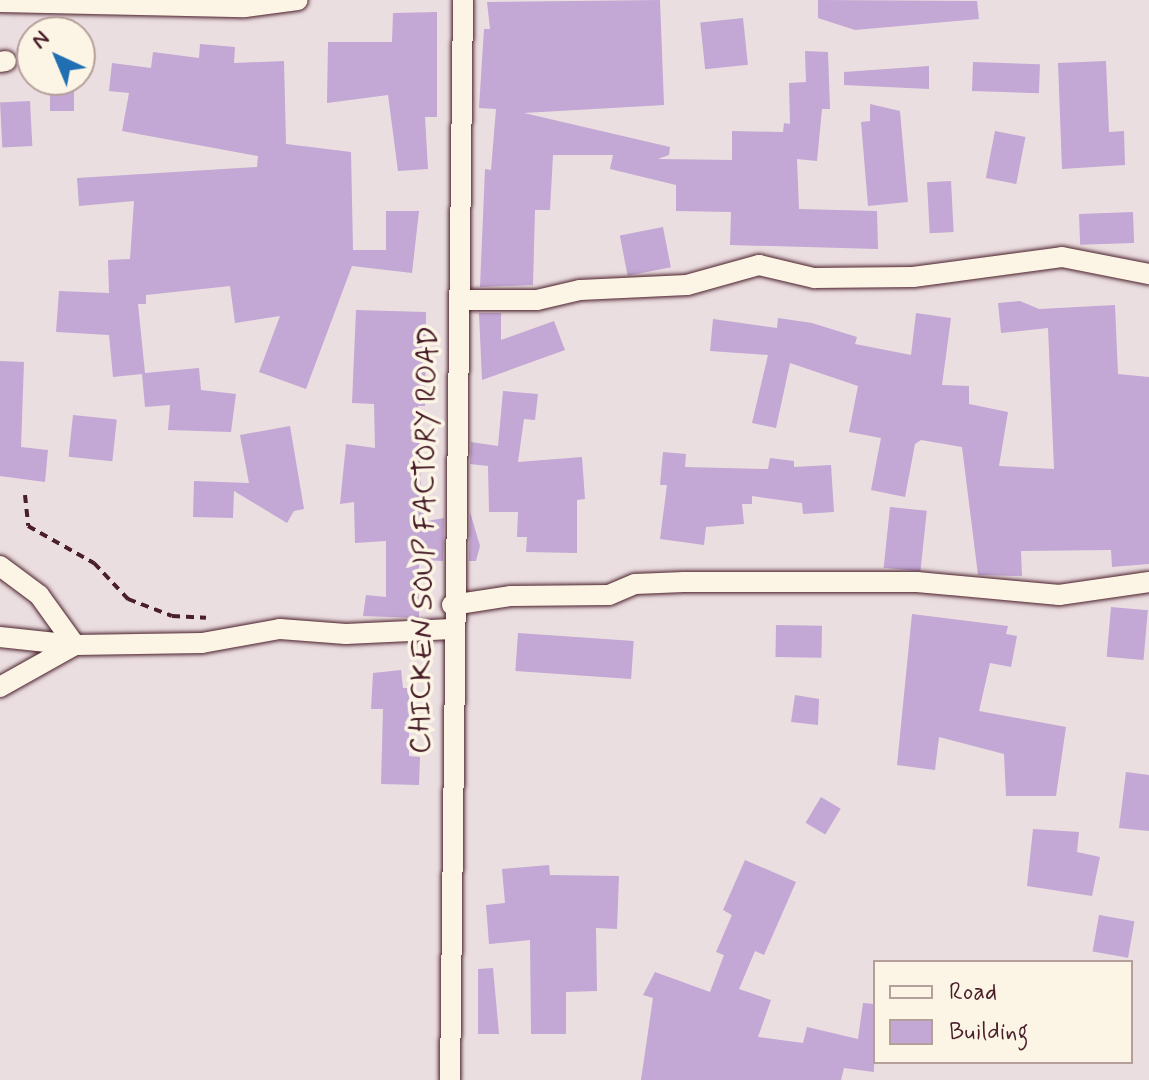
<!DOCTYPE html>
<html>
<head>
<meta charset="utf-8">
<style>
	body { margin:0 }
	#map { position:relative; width:1149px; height:1080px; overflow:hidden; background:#ebdee0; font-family:Mynerve,sans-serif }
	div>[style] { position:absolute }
	.building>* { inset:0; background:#c3a7d4; transform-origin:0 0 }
	.path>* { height:4px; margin-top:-2px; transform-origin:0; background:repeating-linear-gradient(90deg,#4a1f2b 0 8px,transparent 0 14px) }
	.roads { filter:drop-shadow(0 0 2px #4a1f2b) drop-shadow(0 0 2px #4a1f2b) }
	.street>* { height:20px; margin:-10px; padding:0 10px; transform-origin:10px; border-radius:10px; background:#fcf5e5 }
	span { translate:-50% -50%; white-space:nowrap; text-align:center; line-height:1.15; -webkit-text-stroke:7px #fcf5e5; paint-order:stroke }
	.street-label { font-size:30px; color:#4a1f2b }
	.legend { position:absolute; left:873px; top:960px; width:260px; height:104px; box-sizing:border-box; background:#fcf5e5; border:2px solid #b59f9b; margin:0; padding:10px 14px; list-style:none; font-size:24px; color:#4a1f2b }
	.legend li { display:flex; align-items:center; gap:16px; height:40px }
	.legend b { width:40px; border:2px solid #b59f9b }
	.north { position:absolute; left:16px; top:16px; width:80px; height:80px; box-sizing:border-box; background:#fcf5e5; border:2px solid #b59f9b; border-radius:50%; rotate:316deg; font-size:22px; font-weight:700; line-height:32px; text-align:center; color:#4a1f2b }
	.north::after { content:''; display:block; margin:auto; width:28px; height:36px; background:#1f6fb2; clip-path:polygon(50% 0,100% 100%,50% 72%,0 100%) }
</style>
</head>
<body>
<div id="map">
	<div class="building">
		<i style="clip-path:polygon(660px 0,664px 105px,524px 113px,670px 147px,669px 155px,658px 159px,732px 160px,732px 131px,783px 132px,784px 123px,790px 124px,789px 83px,806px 82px,805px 51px,828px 52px,830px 109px,822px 109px,817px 161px,797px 159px,799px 209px,877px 211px,878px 249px,730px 245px,731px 212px,676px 211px,676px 185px,610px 169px,613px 155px,553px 155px,550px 210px,535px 210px,533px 285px,480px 287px,485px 169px,491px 170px,496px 109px,479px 108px,484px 29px,490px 29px,487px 2px)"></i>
		<i style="clip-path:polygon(818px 0,977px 1px,979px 19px,855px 30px,818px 18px)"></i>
		<i style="clip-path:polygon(437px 12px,437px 117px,425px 117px,428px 169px,398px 171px,388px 95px,327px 103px,328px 42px,392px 42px,393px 13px)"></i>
		<i style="left:743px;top:18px;width:47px;height:43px;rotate:84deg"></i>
		<i style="clip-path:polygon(200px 44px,235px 47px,234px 63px,284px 61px,286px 144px,351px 152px,353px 250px,386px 250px,386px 211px,419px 211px,412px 273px,352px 266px,306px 389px,259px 372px,280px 316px,235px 323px,230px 286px,146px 295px,146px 304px,138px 304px,145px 373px,199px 368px,201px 390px,236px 394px,231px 432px,168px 430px,170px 405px,145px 407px,142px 374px,113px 377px,109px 335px,56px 332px,59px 291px,109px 293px,108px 260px,130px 259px,134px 201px,79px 206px,77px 178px,257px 167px,258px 156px,122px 131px,129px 93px,109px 91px,112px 63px,151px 68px,153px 52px,199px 58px)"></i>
		<i style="clip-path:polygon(1106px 61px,1109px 132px,1124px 131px,1125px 165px,1062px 169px,1058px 63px)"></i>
		<i style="left:973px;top:62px;width:67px;height:29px;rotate:2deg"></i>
		<i style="clip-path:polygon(929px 66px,929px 89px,844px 85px,844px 72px)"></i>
		<i style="left:50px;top:80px;width:24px;height:31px"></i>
		<i style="left:30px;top:101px;width:45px;height:30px;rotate:87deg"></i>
		<i style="clip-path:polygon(870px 104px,900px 111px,908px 202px,868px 206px,861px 122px,870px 121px)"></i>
		<i style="left:995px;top:131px;width:31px;height:48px;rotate:11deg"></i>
		<i style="left:951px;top:181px;width:51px;height:24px;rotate:87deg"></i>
		<i style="left:1133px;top:212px;width:31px;height:54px;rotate:88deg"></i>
		<i style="left:663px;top:227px;width:41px;height:44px;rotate:79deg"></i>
		<i style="clip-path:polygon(1020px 301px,1039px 309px,1115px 305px,1118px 374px,1149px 377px,1149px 564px,1112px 567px,1111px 550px,1021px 551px,1022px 576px,978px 575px,962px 447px,921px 440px,915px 444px,905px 497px,871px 490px,881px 438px,849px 432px,858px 386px,790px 363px,776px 428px,752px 423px,768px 355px,710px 351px,713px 319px,777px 328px,778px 318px,812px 323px,857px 337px,855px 344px,911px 355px,916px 313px,951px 318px,942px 385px,969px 386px,969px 404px,1008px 412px,999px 466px,1054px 469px,1048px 328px,1001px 333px,998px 303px)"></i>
		<i style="clip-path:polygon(356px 310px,426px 312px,425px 406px,418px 406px,421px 495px,427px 521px,444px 518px,443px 561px,419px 560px,419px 618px,363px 616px,366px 595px,386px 597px,386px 541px,355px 543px,354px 502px,340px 504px,346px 444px,375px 448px,374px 404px,352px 403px)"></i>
		<i style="clip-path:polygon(479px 313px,501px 313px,501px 340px,554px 321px,565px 350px,482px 380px)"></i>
		<i style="clip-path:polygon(0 361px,24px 362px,21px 447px,48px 450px,45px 482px,0 476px)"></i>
		<i style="clip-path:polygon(503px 391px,538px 394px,535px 420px,524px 419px,518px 462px,582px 457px,585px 499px,577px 500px,577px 553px,526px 552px,527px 537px,517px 537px,518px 512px,489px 512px,488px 466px,470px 464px,471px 442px,498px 446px)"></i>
		<i style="left:73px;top:415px;width:44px;height:42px;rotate:6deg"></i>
		<i style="clip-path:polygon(290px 426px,304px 509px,294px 511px,287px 523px,234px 491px,233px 518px,193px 517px,194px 481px,249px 483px,240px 435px)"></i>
		<i style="clip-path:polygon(663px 452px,686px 454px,685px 467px,768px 469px,770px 458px,794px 461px,794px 467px,831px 465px,834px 512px,803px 514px,802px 503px,752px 496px,752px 504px,742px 504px,744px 524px,706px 527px,704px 545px,660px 539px,667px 485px,660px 485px)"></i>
		<i style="left:890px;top:507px;width:37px;height:61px;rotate:6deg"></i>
		<i style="clip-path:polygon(470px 512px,480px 546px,476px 561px,469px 561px)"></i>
		<i style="left:1111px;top:607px;width:37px;height:50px;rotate:5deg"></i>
		<i style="clip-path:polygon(912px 614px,1008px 626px,1006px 634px,1017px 636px,1011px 667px,990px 663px,979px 711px,1066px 727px,1056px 796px,1006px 796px,1004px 754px,939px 737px,935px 770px,897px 765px)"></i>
		<i style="left:776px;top:625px;width:46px;height:32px;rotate:1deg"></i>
		<i style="left:518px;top:633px;width:116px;height:38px;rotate:4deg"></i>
		<i style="clip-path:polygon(401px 670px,403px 688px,409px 688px,409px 756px,420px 757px,419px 785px,381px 784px,383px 709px,371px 709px,373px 673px)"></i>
		<i style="clip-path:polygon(795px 695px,819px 699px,818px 725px,791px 722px)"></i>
		<i style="clip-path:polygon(1126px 772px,1149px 775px,1149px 831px,1119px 828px)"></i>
		<i style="left:821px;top:797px;width:23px;height:30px;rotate:31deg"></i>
		<i style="clip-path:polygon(1033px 829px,1079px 832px,1077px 852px,1100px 857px,1092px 896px,1027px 886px)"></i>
		<i style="clip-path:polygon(745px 860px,796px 882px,764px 955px,755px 951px,739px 989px,771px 1000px,758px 1037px,803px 1043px,807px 1027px,858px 1039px,863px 1003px,875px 1004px,874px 1072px,844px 1068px,841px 1080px,641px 1080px,653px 998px,643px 995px,655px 972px,710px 992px,724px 955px,716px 952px,732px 915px,723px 910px)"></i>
		<i style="clip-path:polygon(549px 865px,550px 875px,619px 876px,617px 929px,596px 928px,597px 991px,566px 992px,566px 1034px,531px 1034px,530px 940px,489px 944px,486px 905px,505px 903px,502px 869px)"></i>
		<i style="left:1099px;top:915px;width:36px;height:37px;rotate:10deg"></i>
		<i style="clip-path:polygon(493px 968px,499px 1034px,478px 1034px,478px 969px)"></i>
	</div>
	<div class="path">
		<i style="left:25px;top:495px;width:31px;rotate:84deg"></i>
		<i style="left:28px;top:526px;width:76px;rotate:29.3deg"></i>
		<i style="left:94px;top:563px;width:50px;rotate:46.6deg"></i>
		<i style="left:128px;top:599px;width:47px;rotate:21.1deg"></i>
		<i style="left:172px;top:616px;width:34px;rotate:3deg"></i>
	</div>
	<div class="roads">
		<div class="street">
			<i style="left:0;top:2px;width:245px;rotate:1.2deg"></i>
			<i style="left:245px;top:7px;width:53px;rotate:-7.5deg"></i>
			<i style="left:0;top:62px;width:6px;rotate:-9deg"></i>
			<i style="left:459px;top:300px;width:78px"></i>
			<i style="left:537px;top:300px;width:44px;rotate:-13.1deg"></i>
			<i style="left:580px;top:290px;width:107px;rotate:-2.7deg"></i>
			<i style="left:687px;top:285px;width:75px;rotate:-15.5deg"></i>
			<i style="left:759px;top:265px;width:57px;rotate:13.3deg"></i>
			<i style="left:814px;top:278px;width:99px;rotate:-0.6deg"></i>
			<i style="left:913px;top:277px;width:150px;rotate:-7.6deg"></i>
			<i style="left:1062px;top:257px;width:89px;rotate:11.1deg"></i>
			<i style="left:0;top:566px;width:49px;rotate:36.6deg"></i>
			<i style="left:39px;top:595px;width:62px;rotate:54.2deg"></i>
			<i style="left:75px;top:645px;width:86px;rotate:150.8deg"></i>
			<i style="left:452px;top:605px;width:60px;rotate:-8.7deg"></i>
			<i style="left:511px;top:596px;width:98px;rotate:-0.6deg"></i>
			<i style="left:609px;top:595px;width:28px;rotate:-23deg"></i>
			<i style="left:635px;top:584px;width:49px;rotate:-2.3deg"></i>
			<i style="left:684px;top:582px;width:233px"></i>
			<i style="left:917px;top:582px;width:143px;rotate:5.2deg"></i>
			<i style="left:1059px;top:595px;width:91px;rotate:-8.2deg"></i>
			<i style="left:0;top:637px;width:75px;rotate:6.1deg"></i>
			<i style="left:75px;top:645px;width:127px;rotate:-0.9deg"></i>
			<i style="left:202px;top:643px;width:79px;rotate:-10.2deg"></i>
			<i style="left:280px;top:629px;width:66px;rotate:4.3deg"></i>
			<i style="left:346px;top:634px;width:106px;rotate:-2.7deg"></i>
			<i style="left:450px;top:1080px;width:1080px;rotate:-89.31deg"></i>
		</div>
	</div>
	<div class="street-label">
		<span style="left:425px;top:540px;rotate:-89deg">CHICKEN SOUP FACTORY ROAD</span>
	</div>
	<ul class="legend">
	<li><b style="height:10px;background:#fcf5e5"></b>Road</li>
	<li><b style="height:22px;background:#c3a7d4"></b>Building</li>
	</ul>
	<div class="north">N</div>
</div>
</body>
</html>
